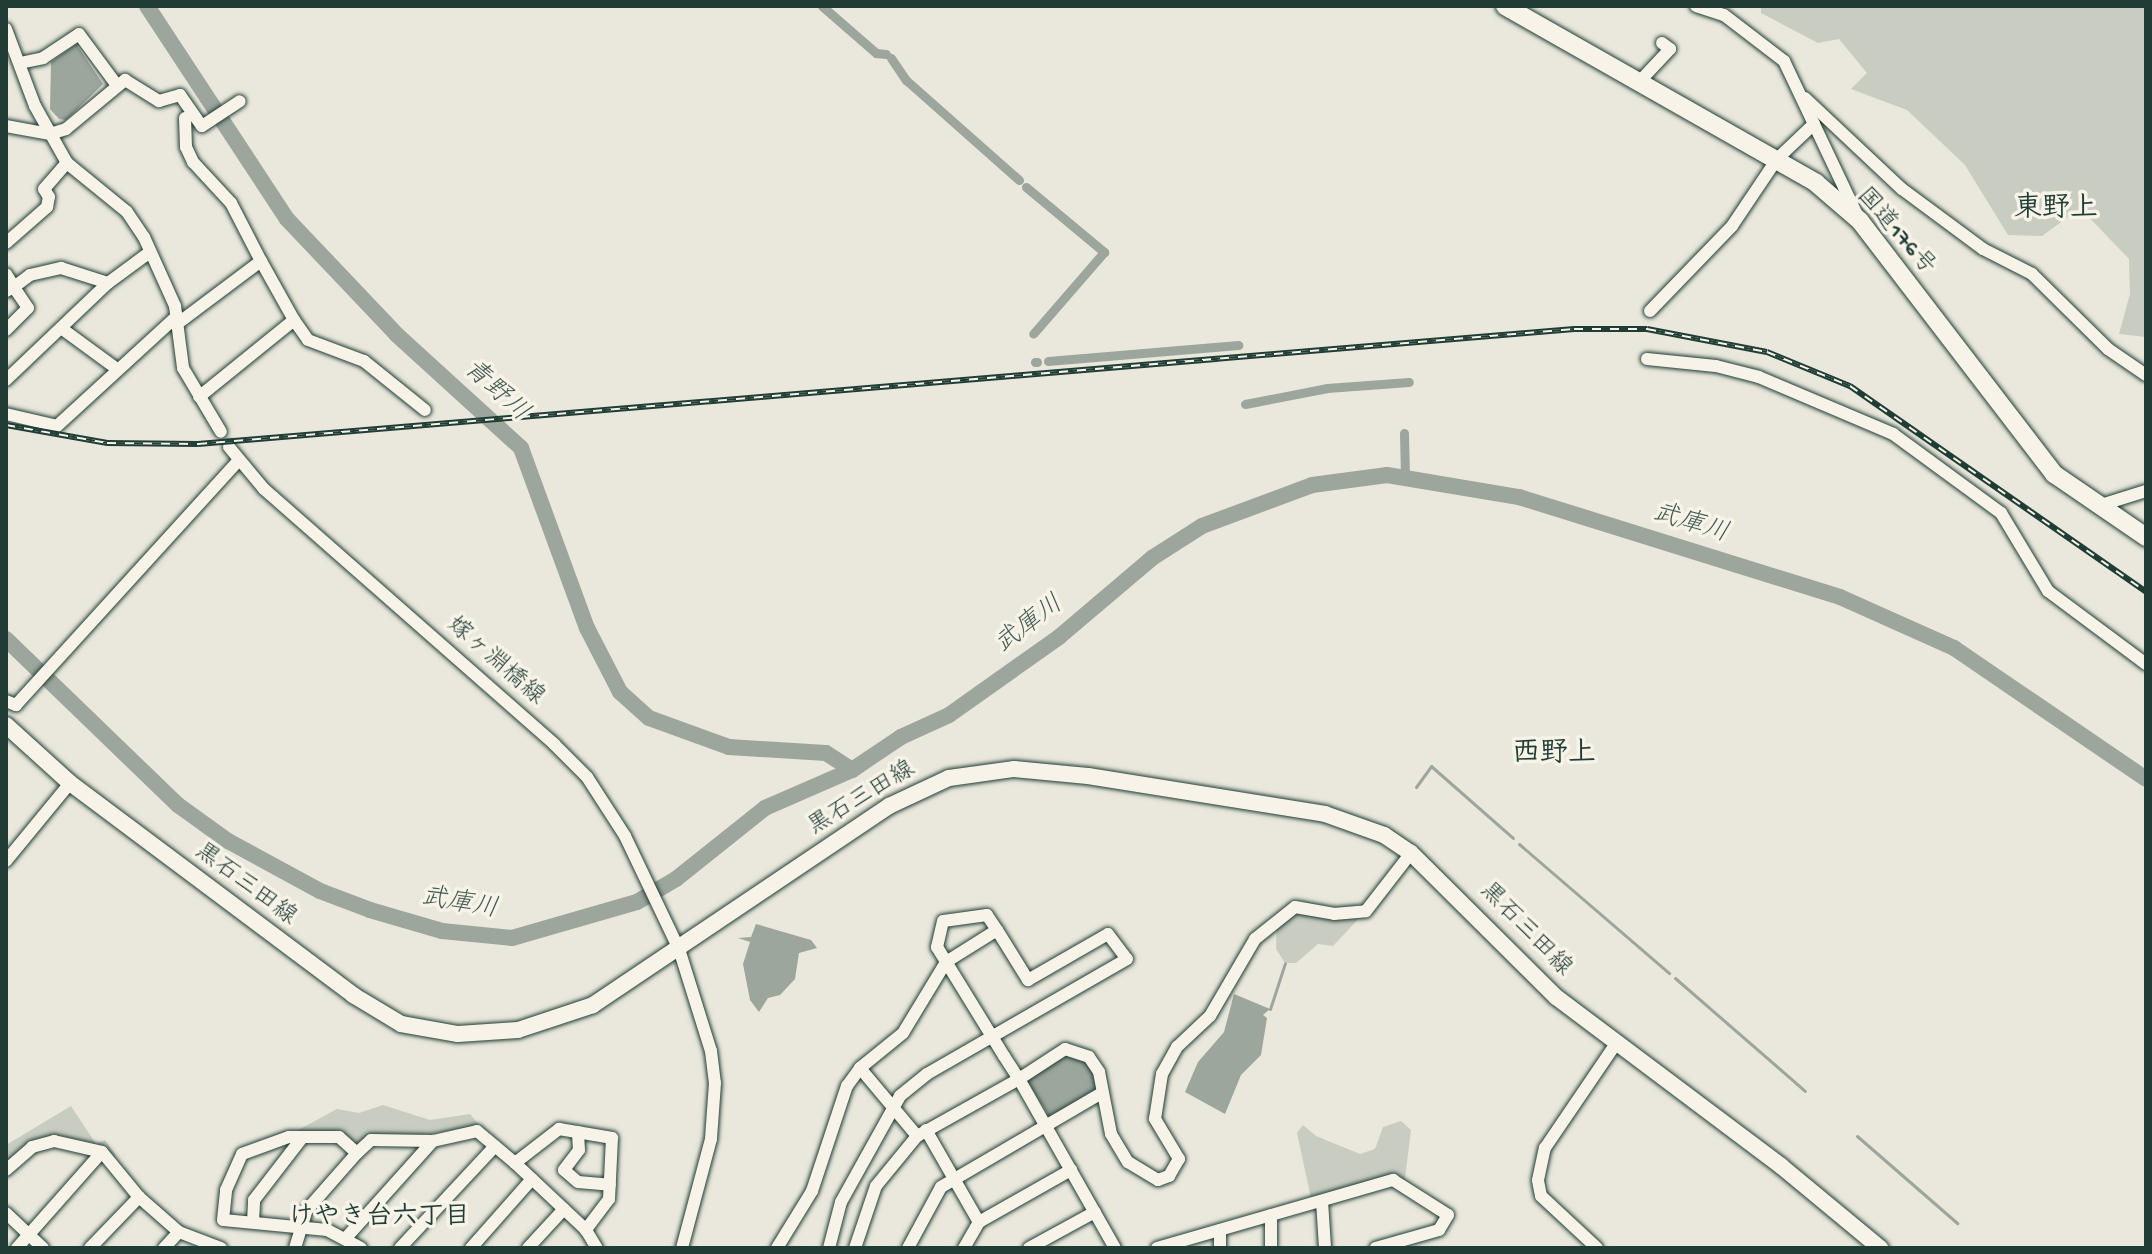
<!DOCTYPE html>
<html>
<head>
<meta charset="utf-8">
<style>
	body { margin:0 }
	#map { position:relative; width:2152px; height:1254px; overflow:hidden; background:#eae8dd; font-family:"Gochi Hand","Klee One",sans-serif }
	div>[style] { position:absolute }
	.green>* { inset:0; background:#c8ccc1 }
	.water>* { inset:0; background:#9ca69c }
	.stream>* { height:3px; margin:-1.5px; padding:0 1.5px; transform-origin:1.5px; border-radius:1.5px; background:#9ca69c }
	.canal>* { height:9px; margin:-4.5px; padding:0 4.5px; transform-origin:4.5px; border-radius:4.5px; background:#9ca69c }
	.river>* { height:16px; margin:-8px; padding:0 8px; transform-origin:8px; border-radius:8px; background:#9ca69c }
	.roads { filter:drop-shadow(0 0 2px #1f3d34) drop-shadow(0 0 2px #1f3d34) }
	.minor>* { height:12px; margin:-6px; padding:0 6px; transform-origin:6px; border-radius:6px; background:#f7f3e8 }
	.major>* { height:16px; margin:-8px; padding:0 8px; transform-origin:8px; border-radius:8px; background:#f7f3e8 }
	.highway>* { height:18px; margin:-9px; padding:0 9px; transform-origin:9px; border-radius:9px; background:#f7f3e8 }
	.rail>* { height:6px; margin-top:-3px; transform-origin:0; background:repeating-linear-gradient(90deg,#f7f3e8 0 9px,#1f3d34 0 18px); box-sizing:border-box; border-block:2px solid #1f3d34 }
	span { translate:-50% -50%; white-space:nowrap; text-align:center; line-height:1.15; -webkit-text-stroke:7px #f7f3e8; paint-order:stroke }
	.street-label { font-size:24px; color:#1f3d34 }
	.water-label { font-size:26px; color:#445c53; font-style:italic }
	.neighbourhood-label { font-size:26px; color:#1f3d34; font-weight:700 }
	.quarter-label { font-size:28px; color:#1f3d34; font-weight:700 }
	.frame { position:absolute; inset:0; border:8px solid #1f3d34; pointer-events:none }
</style>
</head>
<body>
<div id="map">
	<div class="green">
		<i style="clip-path:polygon(1761px 6px,2146px 6px,2146px 337px,2119px 334px,2130px 294px,2129px 259px,2080px 208px,2042px 236px,2008px 235px,1965px 165px,1907px 110px,1851px 89px,1867px 73px,1839px 39px,1818px 43px,1761px 13px)"></i>
		<i style="clip-path:polygon(1295px 907px,1366px 911px,1333px 946px,1318px 944px,1296px 963px,1285px 963px,1276px 949px,1277px 918px)"></i>
		<i style="clip-path:polygon(383px 1105px,430px 1120px,470px 1114px,480px 1126px,353px 1145px,287px 1136px,337px 1109px,359px 1113px)"></i>
		<i style="clip-path:polygon(71px 1106px,96px 1144px,105px 1140px,115px 1154px,114px 1168px,102px 1152px,47px 1143px,6px 1170px,6px 1145px)"></i>
		<i style="clip-path:polygon(1401px 1121px,1411px 1130px,1404px 1186px,1393px 1180px,1312px 1203px,1297px 1133px,1303px 1125px,1316px 1136px,1360px 1154px,1375px 1149px,1383px 1127px)"></i>
	</div>
	<div class="water">
		<i style="clip-path:polygon(76px 44px,103px 84px,66px 120px,59px 119px,50px 109px,51px 62px)"></i>
		<i style="clip-path:polygon(756px 924px,811px 940px,817px 948px,799px 953px,795px 979px,780px 995px,768px 998px,759px 1012px,750px 1000px,743px 964px,750px 942px,738px 938px,751px 937px)"></i>
		<i style="clip-path:polygon(1234px 994px,1270px 1009px,1263px 1015px,1267px 1018px,1261px 1055px,1241px 1075px,1225px 1114px,1185px 1092px,1198px 1062px,1224px 1032px)"></i>
		<i style="clip-path:polygon(1063px 1053px,1085px 1058px,1095px 1071px,1098px 1090px,1051px 1119px,1026px 1079px)"></i>
	</div>
	<div class="stream">
		<i style="left:1416px;top:787px;width:26px;rotate:-54deg"></i>
		<i style="left:1431px;top:766px;width:109px;rotate:41.3deg"></i>
		<i style="left:1519px;top:844px;width:198px;rotate:40.7deg"></i>
		<i style="left:1675px;top:978px;width:172px;rotate:41deg"></i>
		<i style="left:1270px;top:1009px;width:48px;rotate:-71.9deg"></i>
		<i style="left:1857px;top:1136px;width:133px;rotate:41deg"></i>
	</div>
	<div class="canal">
		<i style="left:822px;top:6px;width:72px;rotate:41deg"></i>
		<i style="left:876px;top:53px;width:10px;rotate:6deg"></i>
		<i style="left:891px;top:58px;width:27px;rotate:56deg"></i>
		<i style="left:906px;top:80px;width:151px;rotate:41.5deg"></i>
		<i style="left:1026px;top:187px;width:102px;rotate:39.8deg"></i>
		<i style="left:1104px;top:252px;width:108px;rotate:130.9deg"></i>
		<i style="left:1048px;top:361px;width:191px;rotate:-4.8deg"></i>
		<i style="left:1035px;top:362px;width:2px"></i>
		<i style="left:1245px;top:404px;width:84px;rotate:-11deg"></i>
		<i style="left:1327px;top:388px;width:82px;rotate:-4.2deg"></i>
		<i style="left:1404px;top:433px;width:44px;rotate:88.7deg"></i>
	</div>
	<div class="river">
		<i style="left:147px;top:6px;width:255px;rotate:56.7deg"></i>
		<i style="left:287px;top:219px;width:160px;rotate:46.5deg"></i>
		<i style="left:397px;top:335px;width:168px;rotate:42.3deg"></i>
		<i style="left:521px;top:448px;width:192px;rotate:69.9deg"></i>
		<i style="left:587px;top:628px;width:72px;rotate:62.7deg"></i>
		<i style="left:620px;top:692px;width:39px;rotate:42deg"></i>
		<i style="left:649px;top:718px;width:85px;rotate:19.9deg"></i>
		<i style="left:729px;top:747px;width:97px;rotate:3.5deg"></i>
		<i style="left:826px;top:753px;width:31px;rotate:33deg"></i>
		<i style="left:6px;top:639px;width:239px;rotate:44deg"></i>
		<i style="left:178px;top:805px;width:62px;rotate:35.8deg"></i>
		<i style="left:228px;top:841px;width:105px;rotate:28.5deg"></i>
		<i style="left:320px;top:891px;width:53px;rotate:20.8deg"></i>
		<i style="left:370px;top:910px;width:75px;rotate:16.3deg"></i>
		<i style="left:442px;top:931px;width:70px;rotate:5.7deg"></i>
		<i style="left:512px;top:938px;width:130px;rotate:-16.1deg"></i>
		<i style="left:637px;top:902px;width:45px;rotate:-30.5deg"></i>
		<i style="left:676px;top:879px;width:114px;rotate:-38.6deg"></i>
		<i style="left:765px;top:808px;width:95px;rotate:-23.6deg"></i>
		<i style="left:852px;top:770px;width:59px;rotate:-34deg"></i>
		<i style="left:901px;top:737px;width:53px;rotate:-24.6deg"></i>
		<i style="left:949px;top:715px;width:135px;rotate:-35.3deg"></i>
		<i style="left:1059px;top:637px;width:122px;rotate:-40.3deg"></i>
		<i style="left:1152px;top:558px;width:59px;rotate:-32.6deg"></i>
		<i style="left:1202px;top:526px;width:117px;rotate:-20.4deg"></i>
		<i style="left:1312px;top:485px;width:76px;rotate:-7.6deg"></i>
		<i style="left:1387px;top:475px;width:134px;rotate:9.5deg"></i>
		<i style="left:1519px;top:497px;width:336px;rotate:17.3deg"></i>
		<i style="left:1840px;top:597px;width:125px;rotate:24.1deg"></i>
		<i style="left:1954px;top:648px;width:232px;rotate:34.3deg"></i>
	</div>
	<div class="roads">
		<div class="minor">
			<i style="left:1696px;top:6px;width:29px;rotate:18deg"></i>
			<i style="left:1724px;top:15px;width:76px;rotate:37.5deg"></i>
			<i style="left:1784px;top:61px;width:170px;rotate:64.6deg"></i>
			<i style="left:6px;top:29px;width:82px;rotate:69.4deg"></i>
			<i style="left:35px;top:106px;width:65px;rotate:60.7deg"></i>
			<i style="left:67px;top:163px;width:77px;rotate:39.2deg"></i>
			<i style="left:127px;top:212px;width:30px;rotate:56deg"></i>
			<i style="left:144px;top:237px;width:76px;rotate:65.8deg"></i>
			<i style="left:175px;top:306px;width:63px;rotate:82.6deg"></i>
			<i style="left:183px;top:368px;width:74px;rotate:59.3deg"></i>
			<i style="left:20px;top:63px;width:24px;rotate:-12deg"></i>
			<i style="left:43px;top:58px;width:43px;rotate:-33.7deg"></i>
			<i style="left:79px;top:34px;width:62px;rotate:53.5deg"></i>
			<i style="left:1640px;top:81px;width:44px;rotate:-46.8deg"></i>
			<i style="left:1670px;top:49px;width:10px;rotate:-143deg"></i>
			<i style="left:1805px;top:98px;width:133px;rotate:43.2deg"></i>
			<i style="left:1902px;top:189px;width:101px;rotate:36.5deg"></i>
			<i style="left:1983px;top:249px;width:55px;rotate:27deg"></i>
			<i style="left:2032px;top:274px;width:107px;rotate:44.6deg"></i>
			<i style="left:2108px;top:349px;width:46px;rotate:34.4deg"></i>
			<i style="left:185px;top:118px;width:29px;rotate:88deg"></i>
			<i style="left:186px;top:147px;width:17px;rotate:65deg"></i>
			<i style="left:193px;top:162px;width:56px;rotate:47.2deg"></i>
			<i style="left:231px;top:203px;width:65px;rotate:62.7deg"></i>
			<i style="left:6px;top:126px;width:45px;rotate:10.3deg"></i>
			<i style="left:50px;top:134px;width:17px;rotate:-17deg"></i>
			<i style="left:66px;top:129px;width:77px;rotate:-39.7deg"></i>
			<i style="left:125px;top:80px;width:40px;rotate:32deg"></i>
			<i style="left:159px;top:101px;width:22px;rotate:-16deg"></i>
			<i style="left:180px;top:95px;width:38px;rotate:55deg"></i>
			<i style="left:202px;top:126px;width:45px;rotate:-33.3deg"></i>
			<i style="left:6px;top:243px;width:55px;rotate:-41.3deg"></i>
			<i style="left:47px;top:207px;width:10px;rotate:-79deg"></i>
			<i style="left:49px;top:197px;width:9px;rotate:-122deg"></i>
			<i style="left:44px;top:189px;width:35px;rotate:-49deg"></i>
			<i style="left:6px;top:274px;width:15px;rotate:58deg"></i>
			<i style="left:14px;top:287px;width:9px;rotate:153deg"></i>
			<i style="left:1650px;top:311px;width:118px;rotate:-46deg"></i>
			<i style="left:1732px;top:226px;width:81px;rotate:-56.1deg"></i>
			<i style="left:1777px;top:159px;width:51px;rotate:-43.4deg"></i>
			<i style="left:294px;top:320px;width:24px;rotate:55deg"></i>
			<i style="left:308px;top:340px;width:60px;rotate:20.6deg"></i>
			<i style="left:364px;top:361px;width:78px;rotate:38.8deg"></i>
			<i style="left:177px;top:324px;width:105px;rotate:-36.9deg"></i>
			<i style="left:261px;top:261px;width:68px;rotate:60.8deg"></i>
			<i style="left:294px;top:320px;width:122px;rotate:141deg"></i>
			<i style="left:61px;top:328px;width:69px;rotate:36.2deg"></i>
			<i style="left:6px;top:330px;width:31px;rotate:-45deg"></i>
			<i style="left:28px;top:308px;width:25px;rotate:-124deg"></i>
			<i style="left:14px;top:287px;width:20px;rotate:-37deg"></i>
			<i style="left:30px;top:275px;width:32px;rotate:-13deg"></i>
			<i style="left:61px;top:268px;width:49px;rotate:17.7deg"></i>
			<i style="left:108px;top:283px;width:52px;rotate:-36.4deg"></i>
			<i style="left:1647px;top:359px;width:69px;rotate:5.8deg"></i>
			<i style="left:1716px;top:366px;width:44px;rotate:14.3deg"></i>
			<i style="left:1759px;top:377px;width:146px;rotate:23deg"></i>
			<i style="left:1893px;top:434px;width:134px;rotate:36.2deg"></i>
			<i style="left:2001px;top:513px;width:91px;rotate:58.9deg"></i>
			<i style="left:2048px;top:591px;width:122px;rotate:36.7deg"></i>
			<i style="left:6px;top:380px;width:141px;rotate:-43.6deg"></i>
			<i style="left:6px;top:414px;width:52px;rotate:13.2deg"></i>
			<i style="left:57px;top:426px;width:163px;rotate:-42.5deg"></i>
			<i style="left:229px;top:447px;width:55px;rotate:50.2deg"></i>
			<i style="left:264px;top:489px;width:386px;rotate:41.3deg"></i>
			<i style="left:554px;top:744px;width:47px;rotate:45deg"></i>
			<i style="left:587px;top:777px;width:70px;rotate:57.2deg"></i>
			<i style="left:625px;top:836px;width:125px;rotate:64.5deg"></i>
			<i style="left:679px;top:949px;width:107px;rotate:72.6deg"></i>
			<i style="left:711px;top:1051px;width:32px;rotate:83deg"></i>
			<i style="left:715px;top:1083px;width:56px;rotate:94.1deg"></i>
			<i style="left:711px;top:1139px;width:113px;rotate:104.9deg"></i>
			<i style="left:2098px;top:506px;width:50px;rotate:-17.4deg"></i>
			<i style="left:6px;top:701px;width:11px;rotate:22deg"></i>
			<i style="left:16px;top:705px;width:330px;rotate:-47.7deg"></i>
			<i style="left:6px;top:861px;width:101px;rotate:-50.6deg"></i>
			<i style="left:997px;top:930px;width:18px;rotate:-124deg"></i>
			<i style="left:987px;top:915px;width:44px;rotate:172.2deg"></i>
			<i style="left:943px;top:921px;width:27px;rotate:103deg"></i>
			<i style="left:937px;top:947px;width:128px;rotate:58.4deg"></i>
			<i style="left:1004px;top:1056px;width:27px;rotate:57deg"></i>
			<i style="left:1019px;top:1079px;width:55px;rotate:-33.1deg"></i>
			<i style="left:1065px;top:1049px;width:25px;rotate:18deg"></i>
			<i style="left:1089px;top:1057px;width:18px;rotate:56deg"></i>
			<i style="left:1099px;top:1072px;width:63px;rotate:79deg"></i>
			<i style="left:1111px;top:1134px;width:33px;rotate:59deg"></i>
			<i style="left:1128px;top:1162px;width:35px;rotate:31deg"></i>
			<i style="left:1158px;top:1180px;width:12px;rotate:-20deg"></i>
			<i style="left:1169px;top:1176px;width:20px;rotate:-60deg"></i>
			<i style="left:1179px;top:1159px;width:47px;rotate:-121deg"></i>
			<i style="left:1155px;top:1119px;width:46px;rotate:-81.2deg"></i>
			<i style="left:1162px;top:1074px;width:31px;rotate:-61deg"></i>
			<i style="left:1177px;top:1047px;width:45px;rotate:-43.2deg"></i>
			<i style="left:1210px;top:1016px;width:89px;rotate:-59.7deg"></i>
			<i style="left:1255px;top:939px;width:51px;rotate:-38.7deg"></i>
			<i style="left:1295px;top:907px;width:40px;rotate:10deg"></i>
			<i style="left:1334px;top:914px;width:32px;rotate:-5deg"></i>
			<i style="left:1366px;top:911px;width:73px;rotate:-52.2deg"></i>
			<i style="left:860px;top:1068px;width:89px;rotate:50deg"></i>
			<i style="left:926px;top:1130px;width:106px;rotate:60.1deg"></i>
			<i style="left:578px;top:1132px;width:18px;rotate:87deg"></i>
			<i style="left:579px;top:1150px;width:25px;rotate:127deg"></i>
			<i style="left:564px;top:1170px;width:18px;rotate:41deg"></i>
			<i style="left:578px;top:1182px;width:32px;rotate:5deg"></i>
			<i style="left:515px;top:1163px;width:98px;rotate:43.3deg"></i>
			<i style="left:6px;top:1170px;width:35px;rotate:-41deg"></i>
			<i style="left:32px;top:1147px;width:23px;rotate:-15deg"></i>
			<i style="left:54px;top:1141px;width:49px;rotate:12.9deg"></i>
			<i style="left:102px;top:1152px;width:58px;rotate:50.6deg"></i>
			<i style="left:139px;top:1197px;width:53px;rotate:41.2deg"></i>
			<i style="left:179px;top:1232px;width:45px;rotate:20.9deg"></i>
			<i style="left:1322px;top:1201px;width:47px;rotate:86.3deg"></i>
			<i style="left:6px;top:1213px;width:51px;rotate:43.4deg"></i>
			<i style="left:253px;top:1222px;width:22px;rotate:-87deg"></i>
			<i style="left:254px;top:1200px;width:78px;rotate:-52.3deg"></i>
			<i style="left:345px;top:1239px;width:132px;rotate:-48.1deg"></i>
			<i style="left:17px;top:1248px;width:128px;rotate:-48.5deg"></i>
			<i style="left:90px;top:1248px;width:71px;rotate:-46.1deg"></i>
			<i style="left:164px;top:1248px;width:22px;rotate:-47deg"></i>
			<i style="left:295px;top:1248px;width:39px;rotate:-73deg"></i>
			<i style="left:306px;top:1211px;width:77px;rotate:-48.7deg"></i>
			<i style="left:361px;top:1248px;width:38px;rotate:-152deg"></i>
			<i style="left:327px;top:1230px;width:104px;rotate:-174.5deg"></i>
			<i style="left:223px;top:1220px;width:30px;rotate:-84deg"></i>
			<i style="left:226px;top:1190px;width:39px;rotate:-66deg"></i>
			<i style="left:242px;top:1154px;width:50px;rotate:-19.9deg"></i>
			<i style="left:289px;top:1137px;width:50px"></i>
			<i style="left:339px;top:1137px;width:24px;rotate:42deg"></i>
			<i style="left:357px;top:1153px;width:19px;rotate:-43deg"></i>
			<i style="left:371px;top:1140px;width:62px;rotate:0.9deg"></i>
			<i style="left:433px;top:1141px;width:45px;rotate:-12.8deg"></i>
			<i style="left:477px;top:1131px;width:50px;rotate:40.1deg"></i>
			<i style="left:515px;top:1163px;width:56px;rotate:-37.7deg"></i>
			<i style="left:559px;top:1129px;width:54px;rotate:9.6deg"></i>
			<i style="left:612px;top:1138px;width:61px;rotate:92.8deg"></i>
			<i style="left:609px;top:1199px;width:39px;rotate:127deg"></i>
			<i style="left:586px;top:1230px;width:21px;rotate:59deg"></i>
			<i style="left:400px;top:1248px;width:139px;rotate:-47deg"></i>
			<i style="left:471px;top:1248px;width:92px;rotate:-48.5deg"></i>
			<i style="left:528px;top:1248px;width:53px;rotate:-47.3deg"></i>
			<i style="left:777px;top:1248px;width:67px;rotate:-58.4deg"></i>
			<i style="left:812px;top:1191px;width:111px;rotate:-71.6deg"></i>
			<i style="left:847px;top:1086px;width:22px;rotate:-54deg"></i>
			<i style="left:860px;top:1068px;width:55px;rotate:-39.1deg"></i>
			<i style="left:903px;top:1033px;width:83px;rotate:-58.8deg"></i>
			<i style="left:946px;top:962px;width:60px;rotate:-32.1deg"></i>
			<i style="left:997px;top:930px;width:59px;rotate:58.2deg"></i>
			<i style="left:1028px;top:980px;width:92px;rotate:-29.9deg"></i>
			<i style="left:1108px;top:934px;width:31px;rotate:53deg"></i>
			<i style="left:1127px;top:959px;width:231px;rotate:150.1deg"></i>
			<i style="left:927px;top:1074px;width:35px;rotate:141deg"></i>
			<i style="left:900px;top:1096px;width:121px;rotate:119.1deg"></i>
			<i style="left:841px;top:1202px;width:48px;rotate:104.6deg"></i>
			<i style="left:855px;top:1248px;width:65px;rotate:-71.3deg"></i>
			<i style="left:876px;top:1186px;width:65px;rotate:-50.6deg"></i>
			<i style="left:917px;top:1136px;width:117px;rotate:-29.2deg"></i>
			<i style="left:1019px;top:1079px;width:194px;rotate:60.4deg"></i>
			<i style="left:908px;top:1248px;width:69px;rotate:-61.6deg"></i>
			<i style="left:941px;top:1187px;width:186px;rotate:-30.3deg"></i>
			<i style="left:964px;top:1248px;width:30px;rotate:-60deg"></i>
			<i style="left:979px;top:1222px;width:106px;rotate:-29.5deg"></i>
			<i style="left:1029px;top:1248px;width:75px;rotate:-28.6deg"></i>
			<i style="left:1157px;top:1248px;width:246px;rotate:-16.1deg"></i>
			<i style="left:1393px;top:1180px;width:65px;rotate:32.5deg"></i>
			<i style="left:1448px;top:1215px;width:17px;rotate:121deg"></i>
			<i style="left:1439px;top:1230px;width:66px;rotate:164.1deg"></i>
			<i style="left:1220px;top:1248px;width:18px;rotate:-90deg"></i>
			<i style="left:1271px;top:1248px;width:33px;rotate:-90deg"></i>
			<i style="left:1597px;top:1248px;width:76px;rotate:-137.1deg"></i>
			<i style="left:1541px;top:1196px;width:16px;rotate:-101deg"></i>
			<i style="left:1538px;top:1180px;width:33px;rotate:-78deg"></i>
			<i style="left:1545px;top:1148px;width:125px;rotate:-55.8deg"></i>
		</div>
		<div class="major">
			<i style="left:6px;top:725px;width:86px;rotate:42.2deg"></i>
			<i style="left:70px;top:783px;width:354px;rotate:36.8deg"></i>
			<i style="left:353px;top:995px;width:56px;rotate:31.1deg"></i>
			<i style="left:401px;top:1024px;width:58px;rotate:10deg"></i>
			<i style="left:458px;top:1034px;width:60px;rotate:-3.8deg"></i>
			<i style="left:518px;top:1030px;width:79px;rotate:-18.4deg"></i>
			<i style="left:593px;top:1005px;width:357px;rotate:-33.9deg"></i>
			<i style="left:889px;top:806px;width:66px;rotate:-25deg"></i>
			<i style="left:949px;top:778px;width:66px;rotate:-7.9deg"></i>
			<i style="left:1014px;top:769px;width:74px;rotate:5.4deg"></i>
			<i style="left:1088px;top:776px;width:240px;rotate:9.1deg"></i>
			<i style="left:1325px;top:814px;width:63px;rotate:19.6deg"></i>
			<i style="left:1384px;top:835px;width:32px;rotate:34deg"></i>
			<i style="left:1411px;top:853px;width:204px;rotate:44.8deg"></i>
			<i style="left:1556px;top:997px;width:281px;rotate:36.9deg"></i>
			<i style="left:1781px;top:1166px;width:129px;rotate:39.6deg"></i>
		</div>
		<div class="highway">
			<i style="left:1505px;top:6px;width:358px;rotate:29.6deg"></i>
			<i style="left:1816px;top:183px;width:58px;rotate:40.8deg"></i>
			<i style="left:1860px;top:221px;width:319px;rotate:52.5deg"></i>
			<i style="left:2054px;top:474px;width:112px;rotate:34.4deg"></i>
		</div>
	</div>
	<div class="rail">
		<i style="left:6px;top:425px;width:103px;rotate:10.1deg"></i>
		<i style="left:107px;top:443px;width:91px;rotate:0.6deg"></i>
		<i style="left:198px;top:444px;width:1381px;rotate:-4.78deg"></i>
		<i style="left:1574px;top:329px;width:73px"></i>
		<i style="left:1647px;top:329px;width:122px;rotate:10.9deg"></i>
		<i style="left:1767px;top:352px;width:90px;rotate:22.3deg"></i>
		<i style="left:1850px;top:386px;width:361px;rotate:34.8deg"></i>
	</div>
	<div class="street-label">
		<span style="left:1895px;top:232px;rotate:49deg">国道176号</span>
		<span style="left:495px;top:662px;rotate:41deg">嫁ヶ淵橋線</span>
		<span style="left:862px;top:799px;rotate:-31deg">黒石三田線</span>
		<span style="left:245px;top:885px;rotate:37deg">黒石三田線</span>
		<span style="left:1525px;top:930px;rotate:46deg">黒石三田線</span>
	</div>
	<div class="water-label">
		<span style="left:495px;top:392px;rotate:42deg">青野川</span>
		<span style="left:1690px;top:525px;rotate:17deg">武庫川</span>
		<span style="left:1030px;top:626px;rotate:-37deg">武庫川</span>
		<span style="left:459px;top:905px;rotate:10deg">武庫川</span>
	</div>
	<div class="neighbourhood-label">
		<span style="left:379px;top:1219px">けやき台六丁目</span>
	</div>
	<div class="quarter-label">
		<span style="left:2056px;top:210px">東野上</span>
		<span style="left:1554px;top:755px">西野上</span>
	</div>
	<div class="frame"></div>
</div>
</body>
</html>
